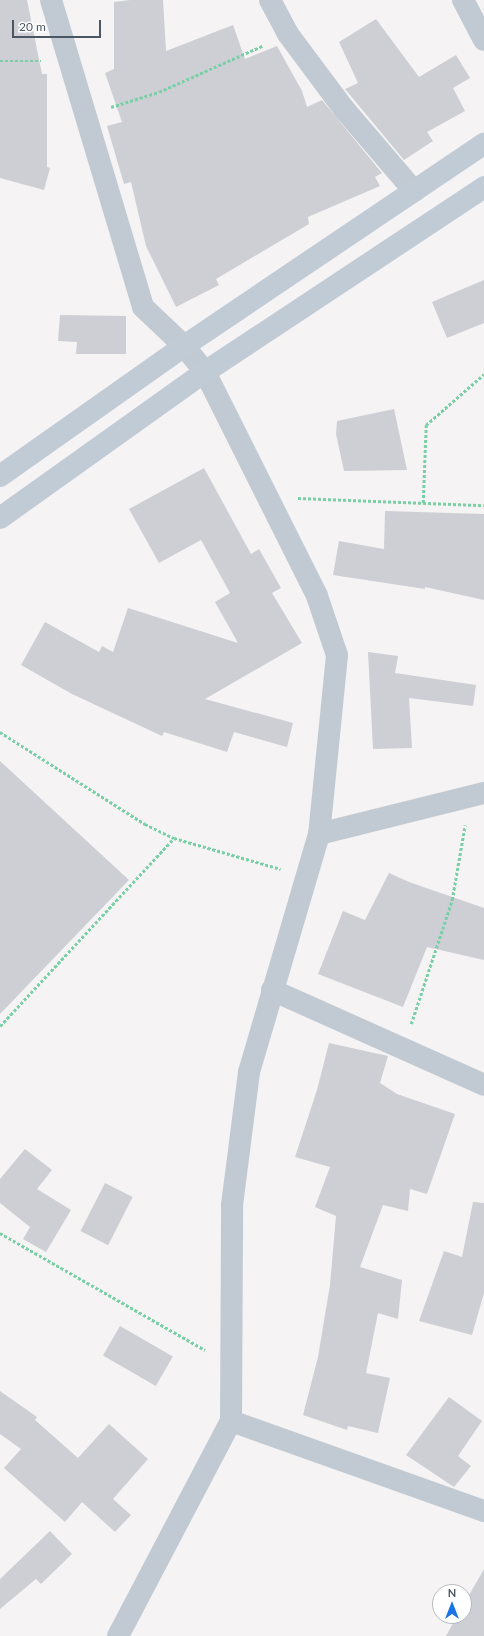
<!DOCTYPE html>
<html>
<head>
<meta charset="utf-8">
<style>
	body { margin:0 }
	#map { position:relative; width:484px; height:1636px; overflow:hidden; background:#f5f3f3; font-family:Lato,sans-serif }
	div>[style] { position:absolute }
	.building>* { inset:0; background:#cdcfd5; transform-origin:0 0 }
	.path>* { height:2.5px; margin-top:-1.25px; transform-origin:0; background:repeating-linear-gradient(90deg,#7ad0a6 0 3px,transparent 0 5px) }
	.street>* { height:22px; margin:-11px; padding:0 11px; transform-origin:11px; border-radius:11px; background:#c1cad2 }
	.secondary>* { height:22px; margin:-11px; padding:0 11px; transform-origin:11px; border-radius:11px; background:#c1cbd6 }
	span { translate:-50% -50%; white-space:nowrap; text-align:center; line-height:1.15; -webkit-text-stroke:3px #fff; paint-order:stroke }
	.north { position:absolute; left:432px; top:1584px; width:40px; height:40px; box-sizing:border-box; background:#fff; border:1px solid #b7bbc0; border-radius:50%; rotate:0deg; font-size:11px; font-weight:700; line-height:16px; text-align:center; color:#4a5661 }
	.north::after { content:''; display:block; margin:auto; width:14px; height:18px; background:#1a73e8; clip-path:polygon(50% 0,100% 100%,50% 72%,0 100%) }
	.scale { position:absolute; left:12px; top:20px; width:89px; height:18px; box-sizing:border-box; border:2px solid #4a5661; border-top:0; padding-left:5px; font-size:12px; line-height:14px; white-space:nowrap; color:#4a5661; -webkit-text-stroke:3px #fff; paint-order:stroke }
</style>
</head>
<body>
<div id="map">
	<div class="building">
		<i style="clip-path:polygon(0 0,27px 0,42px 74px,47px 74px,47px 167px,50px 168px,44px 190px,0 178px)"></i>
		<i style="clip-path:polygon(130px 0,163px 0,166px 51px,233px 25px,245px 59px,277px 46px,302px 91px,307px 107px,322px 100px,382px 173px,375px 177px,380px 186px,308px 217px,309px 224px,216px 279px,219px 285px,176px 307px,146px 246px,131px 182px,124px 184px,107px 126px,122px 122px,105px 73px,114px 69px,114px 2px)"></i>
		<i style="clip-path:polygon(376px 19px,419px 77px,456px 55px,470px 78px,453px 88px,465px 111px,427px 132px,433px 141px,404px 160px,345px 89px,358px 83px,339px 42px)"></i>
		<i style="clip-path:polygon(484px 280px,484px 323px,447px 338px,432px 302px)"></i>
		<i style="clip-path:polygon(60px 315px,126px 316px,126px 354px,76px 354px,77px 342px,58px 341px)"></i>
		<i style="clip-path:polygon(394px 409px,407px 470px,344px 471px,336px 434px,337px 421px)"></i>
		<i style="clip-path:polygon(204px 468px,251px 554px,259px 549px,281px 588px,272px 593px,302px 643px,205px 699px,293px 723px,287px 747px,234px 732px,227px 752px,164px 732px,162px 736px,72px 694px,21px 665px,45px 622px,99px 652px,102px 646px,113px 652px,128px 608px,238px 643px,215px 602px,230px 593px,201px 540px,159px 563px,129px 509px)"></i>
		<i style="clip-path:polygon(385px 511px,484px 514px,484px 600px,425px 587px,425px 589px,333px 575px,339px 541px,384px 549px)"></i>
		<i style="clip-path:polygon(368px 652px,398px 656px,395px 673px,476px 685px,473px 706px,409px 698px,412px 748px,373px 749px)"></i>
		<i style="clip-path:polygon(0 761px,129px 880px,0 1014px)"></i>
		<i style="clip-path:polygon(389px 873px,409px 882px,484px 908px,484px 960px,427px 947px,403px 1007px,318px 974px,343px 911px,365px 920px)"></i>
		<i style="clip-path:polygon(329px 1043px,388px 1056px,380px 1083px,397px 1094px,455px 1114px,427px 1194px,410px 1189px,408px 1211px,383px 1205px,360px 1267px,402px 1280px,398px 1319px,378px 1313px,366px 1373px,390px 1378px,378px 1433px,348px 1426px,347px 1430px,303px 1415px,318px 1357px,330px 1285px,336px 1216px,315px 1207px,330px 1167px,295px 1157px,317px 1090px)"></i>
		<i style="clip-path:polygon(25px 1149px,52px 1170px,37px 1189px,71px 1210px,46px 1252px,23px 1239px,30px 1227px,0 1203px,0 1179px)"></i>
		<i style="left:105px;top:1183px;width:31px;height:54px;rotate:27deg"></i>
		<i style="clip-path:polygon(473px 1202px,484px 1203px,484px 1293px,472px 1335px,419px 1321px,444px 1251px,462px 1257px)"></i>
		<i style="left:120px;top:1326px;width:61px;height:34px;rotate:30deg"></i>
		<i style="clip-path:polygon(0 1391px,37px 1417px,35px 1420px,78px 1458px,109px 1424px,148px 1459px,113px 1499px,131px 1515px,115px 1532px,82px 1502px,65px 1522px,4px 1468px,21px 1449px,0 1434px)"></i>
		<i style="clip-path:polygon(449px 1397px,482px 1421px,458px 1456px,471px 1466px,454px 1487px,406px 1455px)"></i>
		<i style="clip-path:polygon(50px 1531px,72px 1554px,41px 1584px,36px 1579px,0 1609px,0 1579px)"></i>
		<i style="clip-path:polygon(484px 1569px,484px 1636px,446px 1636px,457px 1616px,464px 1616px,464px 1604px)"></i>
	</div>
	<div class="path">
		<i style="left:0;top:61px;width:41px"></i>
		<i style="left:111px;top:107px;width:50px;rotate:-17.4deg"></i>
		<i style="left:159px;top:92px;width:115px;rotate:-24.1deg"></i>
		<i style="left:298px;top:498px;width:186px;rotate:2.2deg"></i>
		<i style="left:423px;top:503px;width:78px;rotate:-87.8deg"></i>
		<i style="left:426px;top:425px;width:77px;rotate:-41.3deg"></i>
		<i style="left:0;top:732px;width:172px;rotate:32.4deg"></i>
		<i style="left:145px;top:824px;width:32px;rotate:26deg"></i>
		<i style="left:174px;top:838px;width:111px;rotate:16.2deg"></i>
		<i style="left:411px;top:1024px;width:131px;rotate:-71.7deg"></i>
		<i style="left:452px;top:900px;width:76px;rotate:-80.2deg"></i>
		<i style="left:0;top:1026px;width:256px;rotate:-47.2deg"></i>
		<i style="left:0;top:1233px;width:236px;rotate:29.7deg"></i>
	</div>
	<div class="street">
		<i style="left:51px;top:0;width:320px;rotate:73.3deg"></i>
		<i style="left:143px;top:307px;width:57px;rotate:43.6deg"></i>
		<i style="left:184px;top:346px;width:33px;rotate:51deg"></i>
		<i style="left:205px;top:372px;width:250px;rotate:63.4deg"></i>
		<i style="left:317px;top:596px;width:62px;rotate:71.3deg"></i>
		<i style="left:337px;top:655px;width:180px;rotate:95.7deg"></i>
		<i style="left:319px;top:834px;width:170px;rotate:-14deg"></i>
		<i style="left:270px;top:0;width:38px;rotate:62deg"></i>
		<i style="left:288px;top:34px;width:94px;rotate:53.3deg"></i>
		<i style="left:344px;top:109px;width:108px;rotate:49.5deg"></i>
		<i style="left:463px;top:0;width:45px;rotate:62.3deg"></i>
		<i style="left:272px;top:990px;width:232px;rotate:24.1deg"></i>
		<i style="left:231px;top:1421px;width:216px;rotate:-89.7deg"></i>
		<i style="left:232px;top:1205px;width:134px;rotate:-82.7deg"></i>
		<i style="left:249px;top:1072px;width:248px;rotate:-73.6deg"></i>
		<i style="left:118px;top:1636px;width:243px;rotate:-62.3deg"></i>
		<i style="left:231px;top:1421px;width:269px;rotate:19.6deg"></i>
	</div>
	<div class="secondary">
		<i style="left:0;top:476px;width:225px;rotate:-35.2deg"></i>
		<i style="left:184px;top:346px;width:362px;rotate:-34deg"></i>
		<i style="left:0;top:518px;width:252px;rotate:-35.5deg"></i>
		<i style="left:205px;top:372px;width:335px;rotate:-33.5deg"></i>
	</div>
	<div class="north">N</div>
	<div class="scale">20 m</div>
</div>
</body>
</html>
